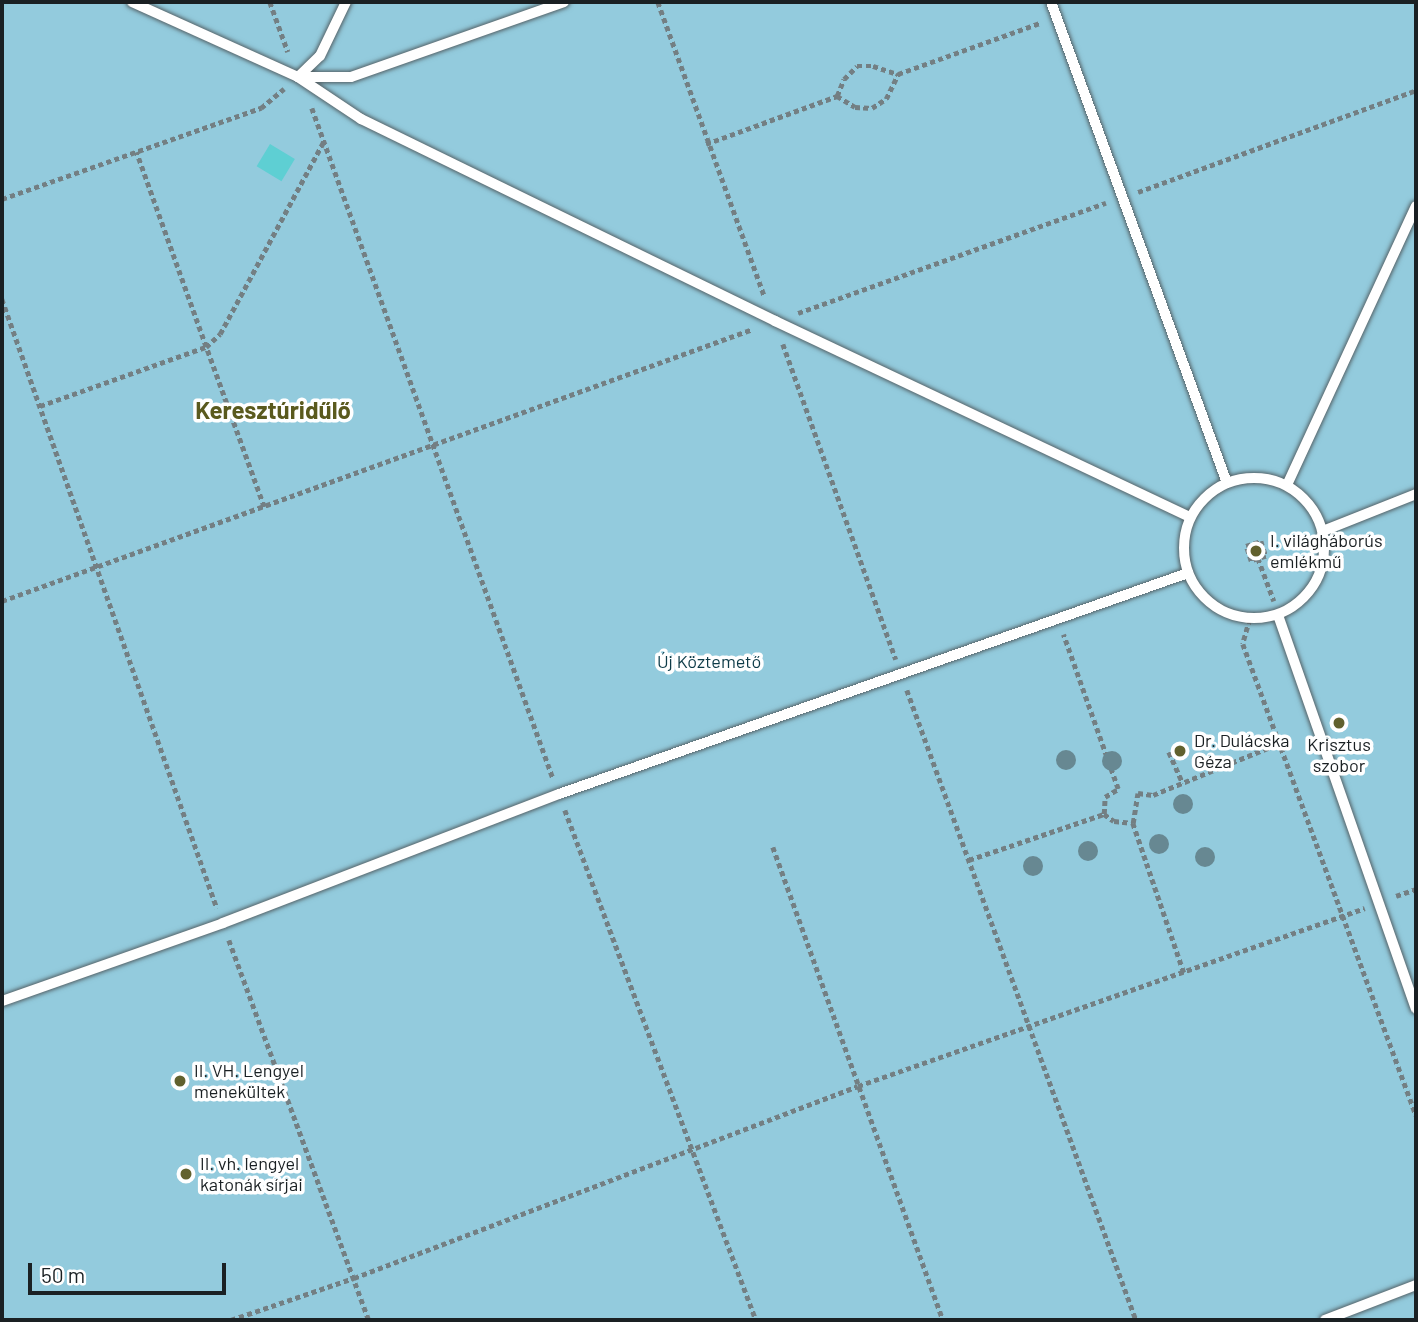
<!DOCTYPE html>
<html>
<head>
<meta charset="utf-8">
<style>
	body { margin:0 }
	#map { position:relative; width:1418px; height:1322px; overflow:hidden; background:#d6e7ed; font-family:Barlow,sans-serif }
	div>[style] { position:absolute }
	.green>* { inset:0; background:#93cbdd; transform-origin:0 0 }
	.building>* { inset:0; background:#5ecfd3; transform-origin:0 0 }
	.path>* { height:4.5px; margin-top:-2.25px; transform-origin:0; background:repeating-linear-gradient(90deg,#737f83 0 5px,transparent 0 8.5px) }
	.roads { filter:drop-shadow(0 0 2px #556368) drop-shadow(0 0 2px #556368) }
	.service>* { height:10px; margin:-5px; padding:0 5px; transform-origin:5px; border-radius:5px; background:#fff }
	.service>.ring { margin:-5px; padding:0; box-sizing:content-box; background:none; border:10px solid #fff; border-radius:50% }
	.trees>* { width:20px; height:20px; margin:-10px; border-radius:50%; background:#678892 }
	.dots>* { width:19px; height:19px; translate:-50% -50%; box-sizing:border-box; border:4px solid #fff; border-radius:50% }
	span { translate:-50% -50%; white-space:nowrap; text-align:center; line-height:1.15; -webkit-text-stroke:7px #fff; paint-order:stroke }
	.poi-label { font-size:18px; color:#1a2023 }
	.left { translate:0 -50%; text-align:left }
	.park-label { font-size:18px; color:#0d3b48 }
	.district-label { font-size:24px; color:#5a5a1e; font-weight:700 }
	.frame { position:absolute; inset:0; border:4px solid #1a2023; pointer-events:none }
	.scale { position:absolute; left:28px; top:1263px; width:198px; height:32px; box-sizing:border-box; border:4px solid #1a2023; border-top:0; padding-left:9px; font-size:21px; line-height:24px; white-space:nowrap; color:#1a2023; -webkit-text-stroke:5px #fff; paint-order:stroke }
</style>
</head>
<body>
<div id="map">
	<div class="green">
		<i style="left:2px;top:2px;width:1414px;height:1318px"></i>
	</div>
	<div class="building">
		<i style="left:270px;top:144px;width:29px;height:26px;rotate:31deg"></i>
	</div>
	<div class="path">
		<i style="left:270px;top:2px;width:53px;rotate:70.2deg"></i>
		<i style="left:658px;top:2px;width:314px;rotate:70.1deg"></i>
		<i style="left:837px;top:96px;width:18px;rotate:-68deg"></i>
		<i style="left:844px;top:79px;width:18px;rotate:-45deg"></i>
		<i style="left:857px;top:66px;width:16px"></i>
		<i style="left:873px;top:66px;width:26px;rotate:18deg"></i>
		<i style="left:312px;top:108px;width:712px;rotate:70.22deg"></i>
		<i style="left:706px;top:144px;width:140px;rotate:-20.1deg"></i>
		<i style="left:837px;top:96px;width:21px;rotate:31deg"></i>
		<i style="left:855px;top:107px;width:17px;rotate:3deg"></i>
		<i style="left:872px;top:108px;width:17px;rotate:-33deg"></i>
		<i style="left:886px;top:99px;width:28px;rotate:-64deg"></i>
		<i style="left:898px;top:74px;width:151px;rotate:-19.8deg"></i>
		<i style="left:1138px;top:192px;width:296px;rotate:-20.1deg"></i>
		<i style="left:2px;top:199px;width:275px;rotate:-19.4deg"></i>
		<i style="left:261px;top:108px;width:30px;rotate:-40deg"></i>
		<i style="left:2px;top:299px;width:646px;rotate:70.56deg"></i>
		<i style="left:798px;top:313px;width:327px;rotate:-19.7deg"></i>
		<i style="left:783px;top:344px;width:335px;rotate:70.3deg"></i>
		<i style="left:40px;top:406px;width:176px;rotate:-19.6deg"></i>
		<i style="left:206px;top:347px;width:207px;rotate:-109.7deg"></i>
		<i style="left:264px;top:507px;width:170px;rotate:-109.9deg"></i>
		<i style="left:206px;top:347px;width:19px;rotate:-43deg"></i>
		<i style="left:220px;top:334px;width:219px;rotate:-61.7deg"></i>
		<i style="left:1261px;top:541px;width:16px;rotate:72deg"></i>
		<i style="left:1266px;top:556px;width:16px;rotate:162deg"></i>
		<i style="left:1251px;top:561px;width:16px;rotate:-108deg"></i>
		<i style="left:1246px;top:546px;width:16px;rotate:-18deg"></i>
		<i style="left:1258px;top:558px;width:46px;rotate:69.6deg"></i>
		<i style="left:2px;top:601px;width:796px;rotate:-19.92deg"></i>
		<i style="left:1250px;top:619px;width:26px;rotate:106deg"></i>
		<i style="left:1243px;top:644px;width:502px;rotate:69.83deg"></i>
		<i style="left:907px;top:690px;width:670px;rotate:70.02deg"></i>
		<i style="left:1169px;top:752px;width:34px;rotate:66deg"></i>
		<i style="left:565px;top:810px;width:545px;rotate:69.47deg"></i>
		<i style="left:1104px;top:814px;width:12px;rotate:35deg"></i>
		<i style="left:1114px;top:821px;width:19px;rotate:6deg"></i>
		<i style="left:1133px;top:823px;width:158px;rotate:71.2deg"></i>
		<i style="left:1133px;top:823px;width:30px;rotate:-81deg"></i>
		<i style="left:1138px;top:793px;width:15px;rotate:8deg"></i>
		<i style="left:1153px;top:795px;width:139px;rotate:-22.3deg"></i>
		<i style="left:773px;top:847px;width:503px;rotate:70.23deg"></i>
		<i style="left:969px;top:860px;width:143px;rotate:-18.8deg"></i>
		<i style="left:1104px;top:814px;width:17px;rotate:-87deg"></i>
		<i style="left:1105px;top:797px;width:15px;rotate:-32deg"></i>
		<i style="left:1118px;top:789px;width:164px;rotate:-109.5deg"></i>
		<i style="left:1396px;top:896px;width:21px;rotate:-19deg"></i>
		<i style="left:229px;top:940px;width:405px;rotate:69.8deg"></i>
		<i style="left:231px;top:1320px;width:130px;rotate:-18.9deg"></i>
		<i style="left:354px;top:1278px;width:539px;rotate:-20.85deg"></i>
		<i style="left:858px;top:1086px;width:537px;rotate:-19.35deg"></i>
	</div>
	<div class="roads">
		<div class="service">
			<i style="left:132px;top:2px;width:182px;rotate:24.3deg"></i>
			<i style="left:298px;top:77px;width:76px;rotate:33.7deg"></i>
			<i style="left:361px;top:119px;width:461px;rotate:26deg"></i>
			<i style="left:775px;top:321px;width:459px;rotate:25.3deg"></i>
			<i style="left:1051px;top:2px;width:512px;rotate:69.9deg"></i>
			<i style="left:298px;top:77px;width:53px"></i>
			<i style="left:351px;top:77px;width:226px;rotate:-19.4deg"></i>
			<i style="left:298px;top:77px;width:30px;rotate:-44deg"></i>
			<i style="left:320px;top:56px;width:60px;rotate:-64.3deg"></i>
			<i class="ring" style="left:1184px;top:478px;width:130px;height:130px"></i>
			<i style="left:1287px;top:485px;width:307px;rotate:-65.2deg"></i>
			<i style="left:1323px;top:531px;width:100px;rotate:-21.7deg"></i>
			<i style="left:1278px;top:615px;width:417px;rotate:70.7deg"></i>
			<i style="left:2px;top:1001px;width:234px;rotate:-19.4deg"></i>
			<i style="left:223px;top:923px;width:360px;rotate:-21deg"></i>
			<i style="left:559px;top:794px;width:667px;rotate:-19.36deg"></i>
			<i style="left:1325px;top:1320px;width:97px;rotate:-21deg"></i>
		</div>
	</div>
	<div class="trees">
		<i style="left:1066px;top:760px"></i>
		<i style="left:1112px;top:761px"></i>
		<i style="left:1183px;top:804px"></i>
		<i style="left:1159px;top:844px"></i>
		<i style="left:1088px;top:851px"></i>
		<i style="left:1205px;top:857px"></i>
		<i style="left:1033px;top:866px"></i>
	</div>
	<div class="dots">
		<i style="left:1256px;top:551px;background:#61612e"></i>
		<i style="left:1339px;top:723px;background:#61612e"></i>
		<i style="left:1180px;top:751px;background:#61612e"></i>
		<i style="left:180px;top:1081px;background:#61612e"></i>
		<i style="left:186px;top:1174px;background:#61612e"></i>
	</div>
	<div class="poi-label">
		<span class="left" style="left:1270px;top:551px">I. világháborús<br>emlékmű</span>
		<span class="left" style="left:1194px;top:751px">Dr. Dulácska<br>Géza</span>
		<span style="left:1339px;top:755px">Krisztus<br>szobor</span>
		<span class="left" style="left:194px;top:1081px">II. VH. Lengyel<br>menekültek</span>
		<span class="left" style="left:200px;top:1174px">II. vh. lengyel<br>katonák sírjai</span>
	</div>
	<div class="park-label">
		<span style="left:709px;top:661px">Új Köztemető</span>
	</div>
	<div class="district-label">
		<span style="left:273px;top:410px">Keresztúridűlő</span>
	</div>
	<div class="frame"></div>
	<div class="scale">50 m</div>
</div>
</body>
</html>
